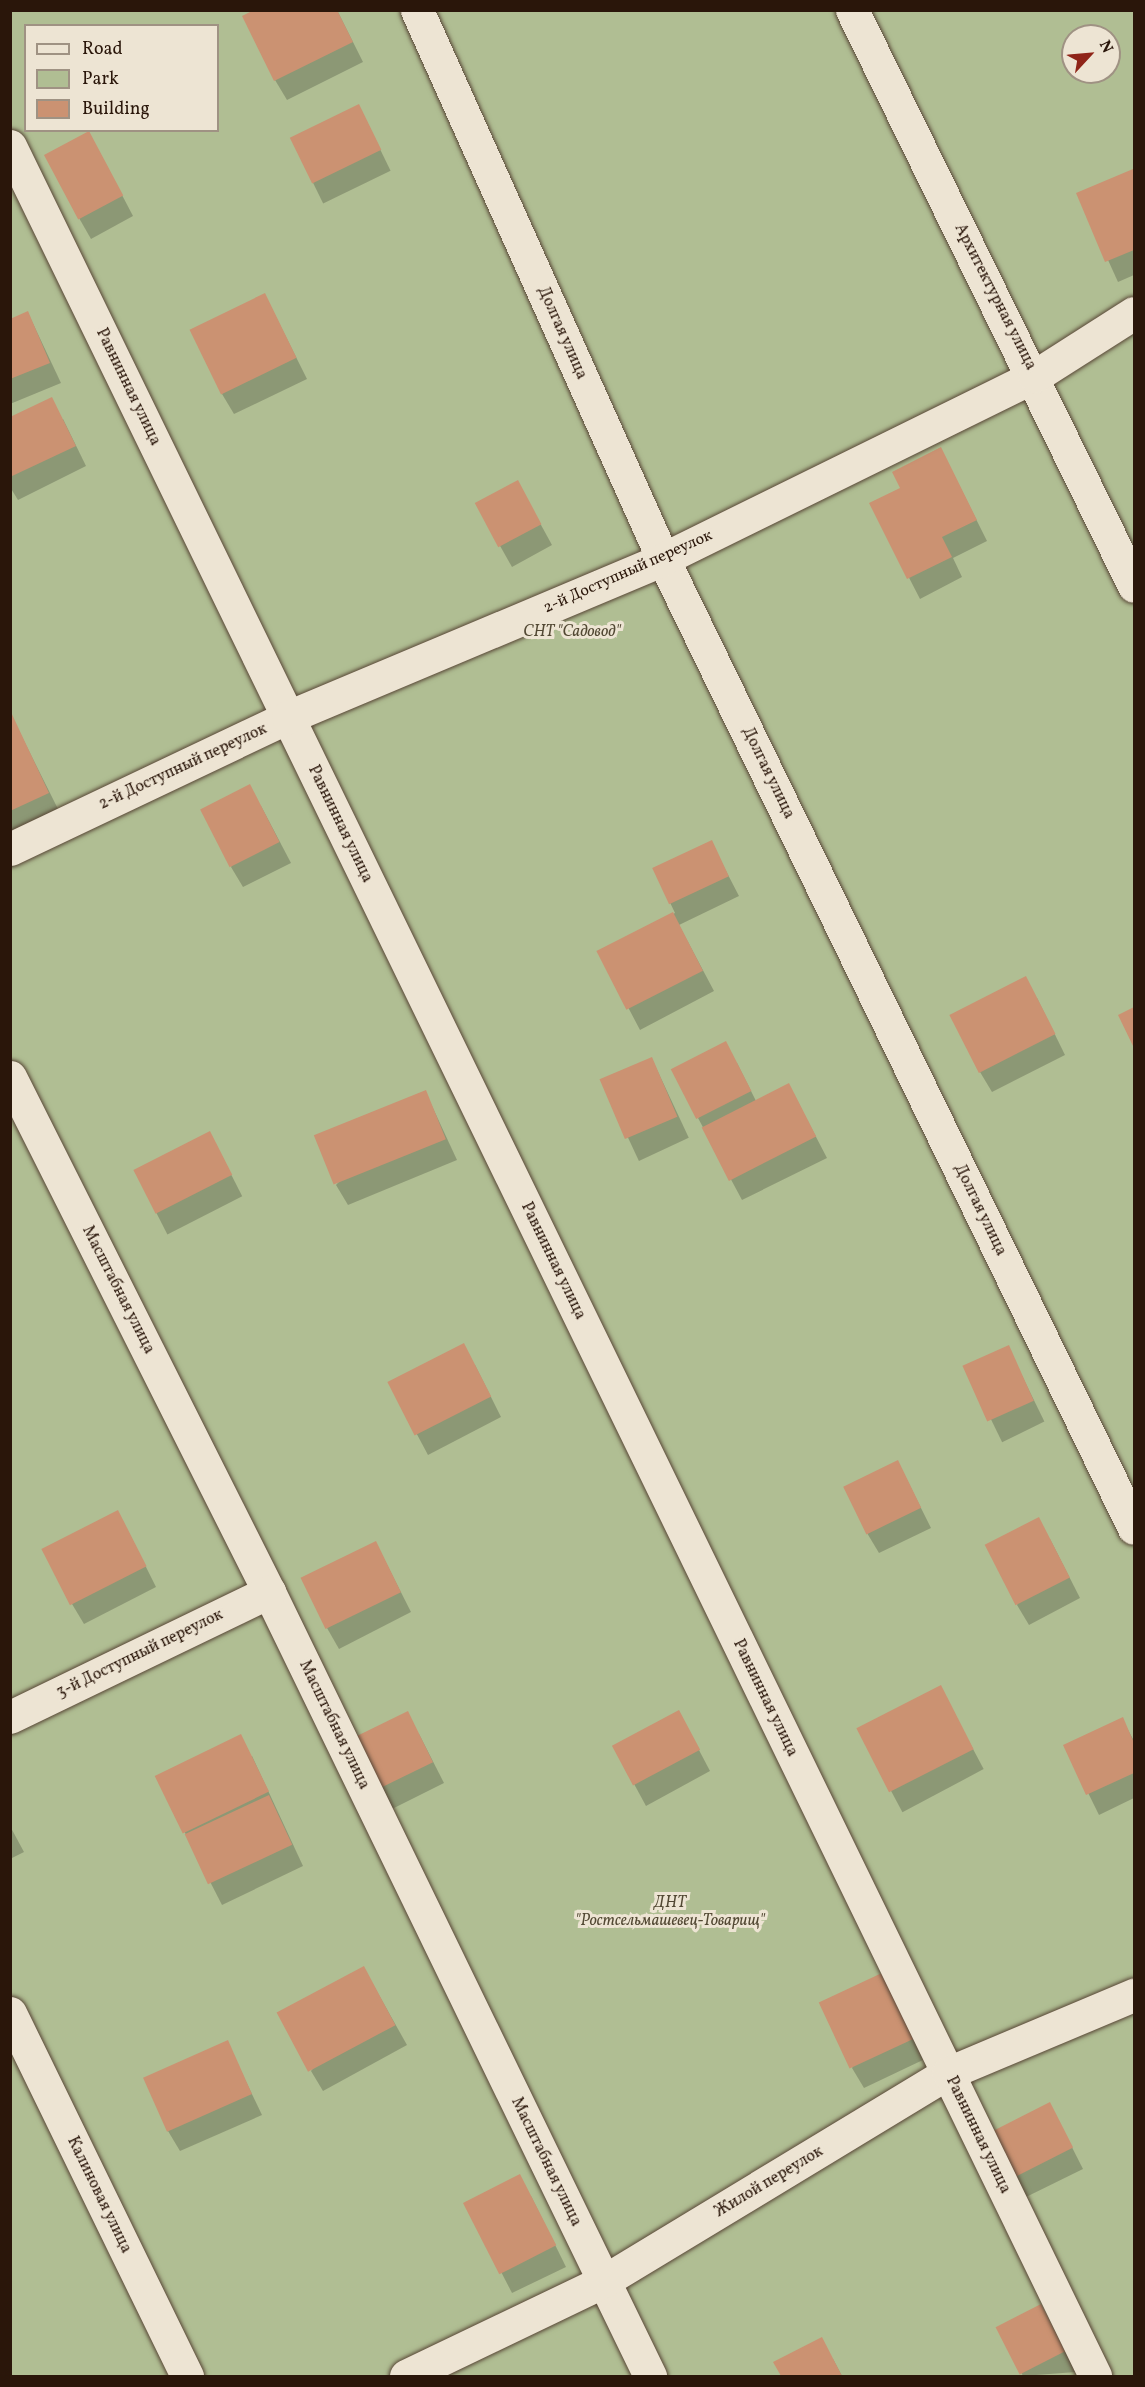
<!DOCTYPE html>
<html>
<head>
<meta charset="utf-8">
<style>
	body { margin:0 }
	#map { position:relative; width:1145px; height:2387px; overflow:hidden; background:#e3d6bb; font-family:Vollkorn,serif }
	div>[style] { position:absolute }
	.green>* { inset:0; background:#b0be93 }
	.shadow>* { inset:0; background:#0003; transform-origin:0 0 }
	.building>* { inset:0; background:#cb9272; transform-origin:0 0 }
	.roads { filter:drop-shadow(0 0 2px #584636) drop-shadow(0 0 2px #584636) }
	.minor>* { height:33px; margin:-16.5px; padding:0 16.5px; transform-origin:16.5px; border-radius:16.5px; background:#ede4d3 }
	span { translate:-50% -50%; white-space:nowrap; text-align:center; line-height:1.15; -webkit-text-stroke:6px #ede4d3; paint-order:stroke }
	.street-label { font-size:16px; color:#2a160a }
	.park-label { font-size:16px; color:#524833; font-style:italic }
	.frame { position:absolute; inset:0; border:12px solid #2a160a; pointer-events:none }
	.legend { position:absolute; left:24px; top:24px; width:195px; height:108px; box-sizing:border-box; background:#ede4d3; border:2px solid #9f9283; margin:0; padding:8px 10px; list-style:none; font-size:18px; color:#2a160a }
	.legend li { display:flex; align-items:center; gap:12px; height:30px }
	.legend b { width:30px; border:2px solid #9f9283 }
	.north { position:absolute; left:1061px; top:24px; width:60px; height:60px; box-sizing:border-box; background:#ede4d3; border:2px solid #9f9283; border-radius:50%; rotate:64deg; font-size:16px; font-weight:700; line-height:24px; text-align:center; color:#2a160a }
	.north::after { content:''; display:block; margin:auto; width:21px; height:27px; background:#8f2418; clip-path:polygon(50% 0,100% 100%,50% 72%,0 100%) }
</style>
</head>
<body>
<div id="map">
	<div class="green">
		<i style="clip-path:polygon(evenodd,11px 11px,1134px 11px,1134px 2376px,11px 2376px,11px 11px,26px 26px,218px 26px,218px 130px,26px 130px,26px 26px,11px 11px,1073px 36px,1109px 36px,1109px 72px,1073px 72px,1073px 36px)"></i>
	</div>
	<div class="shadow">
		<i style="clip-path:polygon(257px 10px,337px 10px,363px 62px,287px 100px,275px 80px)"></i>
		<i style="left:359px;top:106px;width:72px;height:75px;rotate:64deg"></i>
		<i style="clip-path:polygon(100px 153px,133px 216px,91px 239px,79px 218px)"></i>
		<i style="clip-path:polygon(1133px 171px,1134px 275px,1118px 282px,1078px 194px)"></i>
		<i style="clip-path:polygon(265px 295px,307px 379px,234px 414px,222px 394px)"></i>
		<i style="clip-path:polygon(28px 313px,61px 383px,10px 404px,10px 320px)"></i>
		<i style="clip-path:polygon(10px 419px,63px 419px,86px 466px,18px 500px,10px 487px)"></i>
		<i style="clip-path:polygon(941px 449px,987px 541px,953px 558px,962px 577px,920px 599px,871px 504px,902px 488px)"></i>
		<i style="clip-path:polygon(529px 503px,552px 545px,512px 567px,477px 505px)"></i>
		<i style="clip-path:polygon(10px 713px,60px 813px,10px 836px)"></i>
		<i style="clip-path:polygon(261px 806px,291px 863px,243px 887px,231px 867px)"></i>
		<i style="clip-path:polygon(711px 842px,739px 896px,679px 925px,714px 991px,640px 1030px,599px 952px,675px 913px,654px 869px)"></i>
		<i style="clip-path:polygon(1037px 998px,1065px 1055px,992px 1092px,980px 1072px)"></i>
		<i style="left:652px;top:1059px;width:87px;height:55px;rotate:65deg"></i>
		<i style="clip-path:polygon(737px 1063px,756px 1101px,789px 1085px,827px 1158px,742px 1200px,698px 1118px)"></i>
		<i style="clip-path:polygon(425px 1091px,457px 1160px,348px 1205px,336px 1185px)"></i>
		<i style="left:210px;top:1133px;width:71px;height:84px;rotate:63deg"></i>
		<i style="left:1008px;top:1347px;width:83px;height:47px;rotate:64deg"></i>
		<i style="clip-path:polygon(475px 1365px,501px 1417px,428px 1455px,389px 1382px)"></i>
		<i style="clip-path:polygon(898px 1462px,931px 1528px,879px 1553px,867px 1533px)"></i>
		<i style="clip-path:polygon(129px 1533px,156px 1587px,84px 1624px,72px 1604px)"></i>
		<i style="clip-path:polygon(1050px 1539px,1080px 1598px,1029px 1625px,1017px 1605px)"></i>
		<i style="clip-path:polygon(376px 1543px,411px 1612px,339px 1649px,327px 1628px)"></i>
		<i style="left:940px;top:1687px;width:93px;height:92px;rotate:62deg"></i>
		<i style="clip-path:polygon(1122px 1719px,1134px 1741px,1134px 1798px,1099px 1815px,1065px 1746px)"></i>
		<i style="clip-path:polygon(690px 1733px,710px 1771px,646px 1806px,614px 1747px)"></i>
		<i style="clip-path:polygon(419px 1734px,444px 1783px,392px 1809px,380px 1789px)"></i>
		<i style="clip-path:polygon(252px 1756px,303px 1866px,222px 1905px,157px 1778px)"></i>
		<i style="clip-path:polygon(10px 1826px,24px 1852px,10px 1859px)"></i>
		<i style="clip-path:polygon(375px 1988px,407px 2045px,323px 2091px,311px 2071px)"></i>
		<i style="clip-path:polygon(895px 1994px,925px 2059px,864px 2088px,852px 2068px)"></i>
		<i style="clip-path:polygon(227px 2042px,262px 2115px,180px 2151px,168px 2131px)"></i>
		<i style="clip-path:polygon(1050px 2104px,1083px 2169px,1024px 2198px,1012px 2178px)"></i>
		<i style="clip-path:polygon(531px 2196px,566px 2267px,512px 2293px,465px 2202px)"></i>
		<i style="clip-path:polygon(1052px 2326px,1076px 2372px,1023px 2376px,998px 2328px)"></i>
		<i style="clip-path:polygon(833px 2359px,842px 2376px,783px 2376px,775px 2363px)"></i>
	</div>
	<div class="building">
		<i style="clip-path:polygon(254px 10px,337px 10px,353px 42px,274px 81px,242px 16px)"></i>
		<i style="left:359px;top:104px;width:51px;height:77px;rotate:64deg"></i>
		<i style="left:89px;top:131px;width:73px;height:51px;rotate:62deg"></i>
		<i style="clip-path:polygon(1133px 169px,1134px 250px,1105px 262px,1076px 193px)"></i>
		<i style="left:265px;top:293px;width:72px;height:84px;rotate:64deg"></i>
		<i style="clip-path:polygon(28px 311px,50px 363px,10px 379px,10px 319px)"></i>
		<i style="clip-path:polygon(52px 397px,76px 446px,10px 477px,10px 417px)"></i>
		<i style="clip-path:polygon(941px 447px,977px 520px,942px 537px,952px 557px,907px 579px,869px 503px,900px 488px,892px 472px)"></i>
		<i style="left:518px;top:480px;width:50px;height:49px;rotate:62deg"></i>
		<i style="clip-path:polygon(10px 710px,49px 793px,10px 811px)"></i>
		<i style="left:250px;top:784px;width:65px;height:56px;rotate:63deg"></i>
		<i style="left:712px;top:840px;width:40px;height:66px;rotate:65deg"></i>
		<i style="left:673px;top:912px;width:66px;height:86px;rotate:63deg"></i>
		<i style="left:1026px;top:976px;width:65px;height:86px;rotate:63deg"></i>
		<i style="clip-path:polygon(1134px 1007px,1134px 1048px,1118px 1015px)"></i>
		<i style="left:726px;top:1041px;width:56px;height:62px;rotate:63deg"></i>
		<i style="left:652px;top:1057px;width:65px;height:57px;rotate:67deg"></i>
		<i style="left:789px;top:1083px;width:60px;height:98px;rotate:63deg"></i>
		<i style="left:426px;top:1090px;width:53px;height:121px;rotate:68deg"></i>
		<i style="left:210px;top:1131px;width:49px;height:86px;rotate:63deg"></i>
		<i style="left:464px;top:1343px;width:60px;height:86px;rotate:63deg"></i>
		<i style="left:1009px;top:1345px;width:61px;height:51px;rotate:66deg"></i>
		<i style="left:898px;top:1460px;width:53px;height:61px;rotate:64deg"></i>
		<i style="left:118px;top:1510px;width:63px;height:86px;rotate:63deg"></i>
		<i style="left:1039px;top:1517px;width:68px;height:61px;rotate:63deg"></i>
		<i style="left:376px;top:1541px;width:57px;height:84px;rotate:64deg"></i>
		<i style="left:941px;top:1685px;width:72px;height:95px;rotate:63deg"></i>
		<i style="left:679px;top:1710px;width:45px;height:76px;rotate:62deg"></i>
		<i style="left:408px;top:1711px;width:57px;height:62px;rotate:64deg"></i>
		<i style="clip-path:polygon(1123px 1717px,1134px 1743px,1134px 1773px,1086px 1795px,1063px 1745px)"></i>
		<i style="left:241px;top:1734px;width:64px;height:96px;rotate:64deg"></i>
		<i style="left:269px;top:1795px;width:55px;height:93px;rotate:65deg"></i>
		<i style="left:364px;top:1966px;width:67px;height:99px;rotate:62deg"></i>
		<i style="left:884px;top:1972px;width:73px;height:72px;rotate:65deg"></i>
		<i style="left:228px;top:2040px;width:59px;height:93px;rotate:66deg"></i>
		<i style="left:1050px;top:2102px;width:51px;height:69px;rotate:63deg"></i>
		<i style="left:520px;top:2174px;width:80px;height:64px;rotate:63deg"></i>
		<i style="left:1041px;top:2304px;width:53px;height:51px;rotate:63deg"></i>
		<i style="clip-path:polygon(822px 2337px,842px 2376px,781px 2376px,773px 2362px)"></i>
	</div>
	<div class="roads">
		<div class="minor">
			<i style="left:417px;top:10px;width:602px;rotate:65.86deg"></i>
			<i style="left:663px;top:559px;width:1077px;rotate:64.08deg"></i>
			<i style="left:852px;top:10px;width:641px;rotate:63.91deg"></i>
			<i style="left:10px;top:146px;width:2480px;rotate:64.05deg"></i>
			<i style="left:10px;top:849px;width:308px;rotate:-25.4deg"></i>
			<i style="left:288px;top:717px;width:407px;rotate:-22.8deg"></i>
			<i style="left:663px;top:559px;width:415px;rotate:-26.2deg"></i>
			<i style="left:1035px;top:376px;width:117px;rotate:-32.5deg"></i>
			<i style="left:10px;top:1077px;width:576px;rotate:63.3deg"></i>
			<i style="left:269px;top:1592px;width:872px;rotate:64.08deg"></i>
			<i style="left:10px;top:1717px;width:288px;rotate:-25.8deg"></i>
			<i style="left:10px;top:2013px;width:404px;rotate:64deg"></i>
			<i style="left:406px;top:2376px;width:220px;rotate:-25.6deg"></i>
			<i style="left:604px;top:2281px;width:402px;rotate:-31.2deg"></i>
			<i style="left:948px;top:2073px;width:202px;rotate:-22.8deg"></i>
		</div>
	</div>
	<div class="street-label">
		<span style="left:995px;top:297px;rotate:63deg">Архитектурная улица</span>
		<span style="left:562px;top:333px;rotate:66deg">Долгая улица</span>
		<span style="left:128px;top:387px;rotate:64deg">Равнинная улица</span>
		<span style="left:628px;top:572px;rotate:-24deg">2-й Доступный переулок</span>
		<span style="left:183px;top:767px;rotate:-25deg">2-й Доступный переулок</span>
		<span style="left:768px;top:773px;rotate:64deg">Долгая улица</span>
		<span style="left:340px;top:824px;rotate:64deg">Равнинная улица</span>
		<span style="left:980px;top:1210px;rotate:64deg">Долгая улица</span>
		<span style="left:553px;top:1261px;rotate:64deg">Равнинная улица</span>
		<span style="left:118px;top:1290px;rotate:63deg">Масштабная улица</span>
		<span style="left:140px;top:1654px;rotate:-26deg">3-й Доступный переулок</span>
		<span style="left:765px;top:1698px;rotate:64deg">Равнинная улица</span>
		<span style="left:334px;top:1725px;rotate:64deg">Масштабная улица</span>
		<span style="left:978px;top:2135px;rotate:64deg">Равнинная улица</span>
		<span style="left:546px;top:2162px;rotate:64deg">Масштабная улица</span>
		<span style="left:769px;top:2182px;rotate:-31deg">Жилой переулок</span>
		<span style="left:99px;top:2195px;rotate:64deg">Калиновая улица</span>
	</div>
	<div class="park-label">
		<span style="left:572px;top:632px">СНТ "Садовод"</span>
		<span style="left:670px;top:1912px">ДНТ<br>"Ростсельмашевец-Товарищ"</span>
	</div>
	<div class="frame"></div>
	<ul class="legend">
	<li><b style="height:8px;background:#ede4d3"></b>Road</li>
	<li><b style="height:16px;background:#b0be93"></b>Park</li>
	<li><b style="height:16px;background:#cb9272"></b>Building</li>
	</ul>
	<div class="north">N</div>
</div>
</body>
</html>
